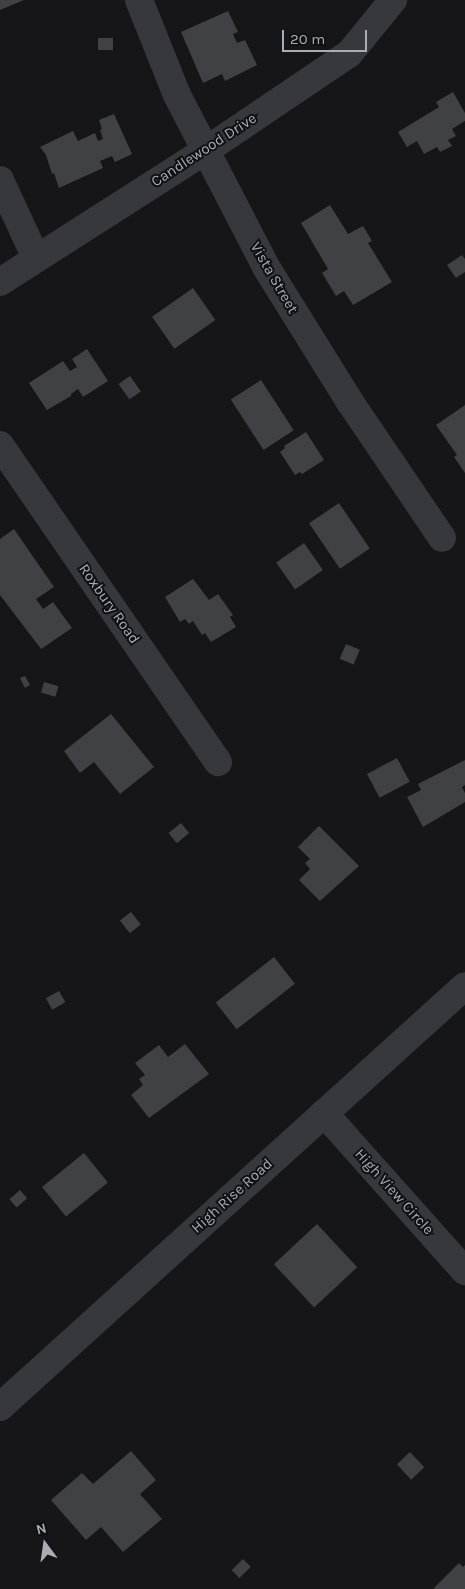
<!DOCTYPE html>
<html>
<head>
<meta charset="utf-8">
<style>
	body { margin:0 }
	#map { position:relative; width:465px; height:1589px; overflow:hidden; background:#161618; font-family:Karla,sans-serif }
	div>[style] { position:absolute }
	.building>* { inset:0; background:#404145; transform-origin:0 0 }
	.minor>* { height:28px; margin:-14px; padding:0 14px; transform-origin:14px; border-radius:14px; background:#37383d }
	span { translate:-50% -50%; white-space:nowrap; text-align:center; line-height:1.15; -webkit-text-stroke:4px #111113; paint-order:stroke }
	.street-label { font-size:15px; color:#a8adb8 }
	.north { position:absolute; left:20px; top:1519px; width:50px; height:50px; -webkit-text-stroke:4px #111113; paint-order:stroke; rotate:346deg; font-size:14px; font-weight:700; line-height:20px; text-align:center; color:#a8adb8 }
	.north::after { content:''; display:block; margin:auto; width:18px; height:22px; background:#a8adb8; clip-path:polygon(50% 0,100% 100%,50% 72%,0 100%) }
	.scale { position:absolute; left:282px; top:30px; width:85px; height:22px; box-sizing:border-box; border:2px solid #a8adb8; border-top:0; padding-left:6px; font-size:15px; line-height:18px; white-space:nowrap; color:#a8adb8; -webkit-text-stroke:4px #111113; paint-order:stroke }
</style>
</head>
<body>
<div id="map">
	<div class="building">
		<i style="clip-path:polygon(0 0,24px 0,0 10px)"></i>
		<i style="clip-path:polygon(228px 11px,238px 32px,233px 34px,237px 43px,245px 40px,257px 65px,225px 81px,222px 74px,203px 83px,181px 32px)"></i>
		<i style="left:98px;top:38px;width:15px;height:12px"></i>
		<i style="clip-path:polygon(453px 92px,465px 113px,465px 121px,452px 129px,456px 136px,448px 140px,452px 146px,440px 152px,437px 147px,424px 154px,417px 141px,407px 147px,398px 132px,439px 107px,436px 102px)"></i>
		<i style="clip-path:polygon(114px 114px,132px 154px,115px 162px,112px 156px,100px 161px,103px 168px,59px 188px,54px 173px,52px 174px,46px 155px,40px 147px,73px 131px,78px 141px,95px 133px,98px 141px,103px 139px,100px 130px,102px 129px,99px 120px)"></i>
		<i style="clip-path:polygon(330px 205px,348px 234px,363px 226px,372px 241px,368px 243px,392px 282px,353px 305px,344px 291px,336px 296px,322px 273px,328px 269px,301px 223px)"></i>
		<i style="clip-path:polygon(462px 255px,465px 259px,465px 272px,456px 278px,447px 265px)"></i>
		<i style="left:193px;top:288px;width:39px;height:50px;rotate:55deg"></i>
		<i style="clip-path:polygon(87px 349px,108px 381px,83px 397px,78px 389px,71px 394px,71px 396px,47px 410px,29px 383px,63px 361px,70px 371px,77px 367px,72px 359px)"></i>
		<i style="left:130px;top:376px;width:19px;height:14px;rotate:55deg"></i>
		<i style="left:261px;top:380px;width:60px;height:36px;rotate:57deg"></i>
		<i style="clip-path:polygon(465px 405px,465px 473px,454px 457px,457px 455px,436px 425px)"></i>
		<i style="clip-path:polygon(306px 432px,324px 460px,302px 474px,300px 472px,295px 475px,280px 452px,285px 448px,284px 446px)"></i>
		<i style="left:339px;top:503px;width:55px;height:36px;rotate:56deg"></i>
		<i style="clip-path:polygon(14px 529px,54px 587px,36px 599px,43px 609px,53px 602px,72px 628px,41px 649px,0 595px,0 539px)"></i>
		<i style="left:304px;top:543px;width:33px;height:34px;rotate:55deg"></i>
		<i style="clip-path:polygon(193px 579px,209px 600px,218px 594px,233px 615px,230px 617px,236px 627px,211px 642px,205px 633px,202px 635px,193px 621px,189px 624px,185px 619px,180px 622px,165px 597px)"></i>
		<i style="left:346px;top:644px;width:15px;height:16px;rotate:23deg"></i>
		<i style="clip-path:polygon(25px 676px,30px 685px,25px 688px,20px 678px)"></i>
		<i style="left:44px;top:682px;width:15px;height:11px;rotate:16deg"></i>
		<i style="clip-path:polygon(111px 714px,154px 767px,120px 794px,94px 762px,80px 773px,64px 751px)"></i>
		<i style="left:397px;top:758px;width:27px;height:34px;rotate:62deg"></i>
		<i style="clip-path:polygon(465px 760px,465px 785px,462px 787px,465px 793px,465px 802px,423px 827px,407px 797px,421px 790px,418px 784px)"></i>
		<i style="left:181px;top:823px;width:13px;height:16px;rotate:51deg"></i>
		<i style="clip-path:polygon(319px 826px,359px 866px,320px 901px,299px 880px,310px 869px,305px 863px,310px 859px,298px 847px)"></i>
		<i style="left:131px;top:912px;width:16px;height:14px;rotate:52deg"></i>
		<i style="left:274px;top:957px;width:34px;height:74px;rotate:52deg"></i>
		<i style="left:59px;top:991px;width:13px;height:15px;rotate:61deg"></i>
		<i style="clip-path:polygon(185px 1044px,209px 1074px,149px 1118px,131px 1095px,143px 1085px,139px 1079px,145px 1075px,135px 1063px,159px 1045px,168px 1057px)"></i>
		<i style="left:84px;top:1153px;width:38px;height:54px;rotate:51deg"></i>
		<i style="left:20px;top:1190px;width:11px;height:14px;rotate:49deg"></i>
		<i style="left:317px;top:1224px;width:59px;height:59px;rotate:47deg"></i>
		<i style="clip-path:polygon(131px 1451px,156px 1480px,140px 1494px,162px 1519px,123px 1552px,101px 1527px,86px 1540px,51px 1500px,82px 1473px,93px 1484px)"></i>
		<i style="left:410px;top:1452px;width:21px;height:18px;rotate:47deg"></i>
		<i style="left:243px;top:1559px;width:11px;height:16px;rotate:45deg"></i>
		<i style="clip-path:polygon(459px 1563px,463px 1567px,465px 1565px,465px 1589px,435px 1589px,434px 1588px)"></i>
	</div>
	<div class="minor">
		<i style="left:139px;top:0;width:102px;rotate:68.2deg"></i>
		<i style="left:177px;top:95px;width:194px;rotate:62.6deg"></i>
		<i style="left:266px;top:267px;width:159px;rotate:58.1deg"></i>
		<i style="left:350px;top:402px;width:164px;rotate:55.9deg"></i>
		<i style="left:0;top:180px;width:86px;rotate:65.2deg"></i>
		<i style="left:0;top:282px;width:243px;rotate:-32.6deg"></i>
		<i style="left:205px;top:151px;width:174px;rotate:-34deg"></i>
		<i style="left:349px;top:54px;width:70px;rotate:-50.8deg"></i>
		<i style="left:0;top:445px;width:385px;rotate:55.5deg"></i>
		<i style="left:324px;top:1113px;width:212px;rotate:48.3deg"></i>
		<i style="left:0;top:1407px;width:627px;rotate:-42.16deg"></i>
	</div>
	<div class="street-label">
		<span style="left:204px;top:150px;rotate:-33deg">Candlewood Drive</span>
		<span style="left:274px;top:278px;rotate:60deg">Vista Street</span>
		<span style="left:109px;top:604px;rotate:55deg">Roxbury Road</span>
		<span style="left:394px;top:1192px;rotate:48deg">High View Circle</span>
		<span style="left:232px;top:1196px;rotate:-42deg">High Rise Road</span>
	</div>
	<div class="north">N</div>
	<div class="scale">20 m</div>
</div>
</body>
</html>
